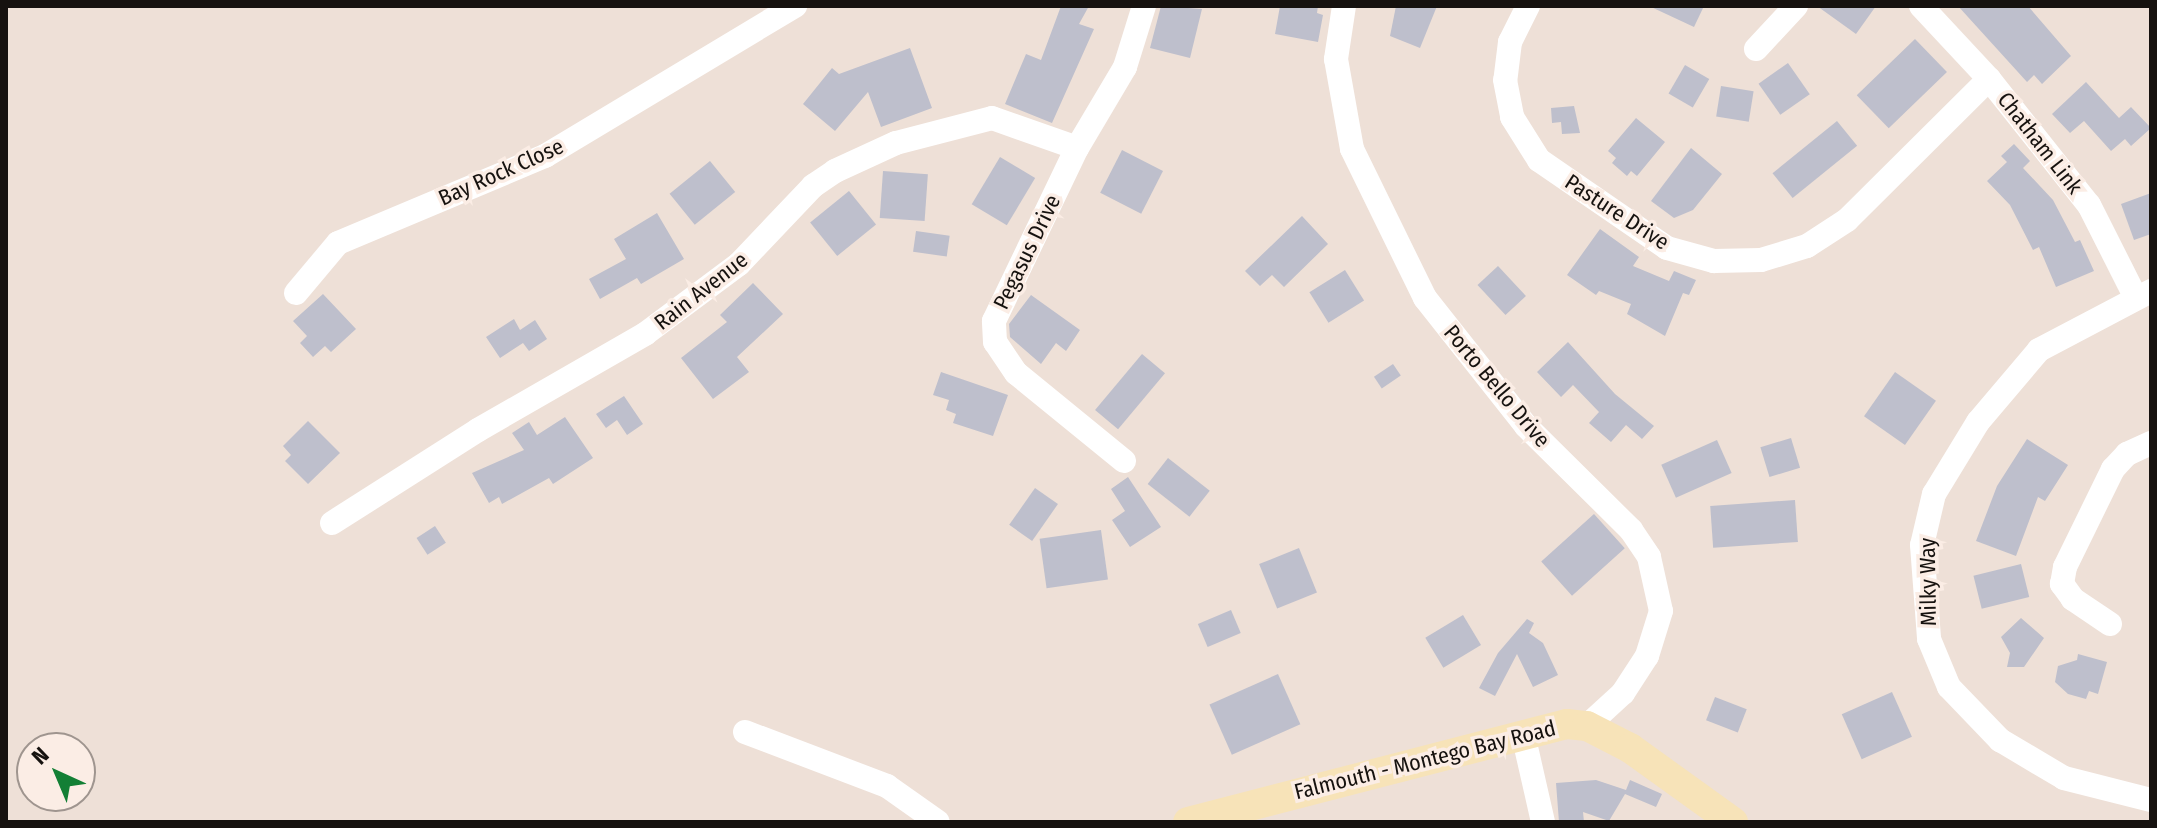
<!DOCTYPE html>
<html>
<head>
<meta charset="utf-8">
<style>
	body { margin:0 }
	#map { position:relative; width:2157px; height:828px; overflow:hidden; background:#eee0d7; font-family:"Fira Sans Condensed",sans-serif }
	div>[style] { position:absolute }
	.building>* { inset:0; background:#bebfcc; transform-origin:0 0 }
	.minor>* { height:24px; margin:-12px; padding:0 12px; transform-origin:12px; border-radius:12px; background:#fff }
	.major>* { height:30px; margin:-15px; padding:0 15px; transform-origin:15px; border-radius:15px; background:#f7e3b8 }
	span { translate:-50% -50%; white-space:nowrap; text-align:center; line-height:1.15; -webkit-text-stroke:7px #fbede5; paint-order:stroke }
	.street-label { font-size:22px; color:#16120f }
	.frame { position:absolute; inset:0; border:8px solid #16120f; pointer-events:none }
	.north { position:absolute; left:16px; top:732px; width:80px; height:80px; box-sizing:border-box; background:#fbede5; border:2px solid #9f958f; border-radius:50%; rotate:316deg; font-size:22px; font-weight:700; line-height:32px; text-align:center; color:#16120f }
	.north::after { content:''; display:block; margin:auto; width:28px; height:36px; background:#137f35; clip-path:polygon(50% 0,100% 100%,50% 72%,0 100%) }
</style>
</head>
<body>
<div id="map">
	<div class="building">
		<i style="clip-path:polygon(1061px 6px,1089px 6px,1079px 24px,1094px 29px,1052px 123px,1005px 104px,1026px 54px,1041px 60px)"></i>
		<i style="clip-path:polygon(1161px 6px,1202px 9px,1190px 58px,1150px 48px)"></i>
		<i style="clip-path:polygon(1280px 6px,1318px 6px,1317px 13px,1323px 15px,1318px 42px,1275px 34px)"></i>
		<i style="clip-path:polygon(1396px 6px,1437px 6px,1420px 48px,1390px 36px)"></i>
		<i style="clip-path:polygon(1649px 6px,1704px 6px,1694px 27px)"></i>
		<i style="clip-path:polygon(1817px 6px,1876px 6px,1856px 34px)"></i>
		<i style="clip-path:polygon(1958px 6px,2028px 6px,2071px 56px,2042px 84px,2034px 75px,2027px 82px)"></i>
		<i style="left:1915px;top:39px;width:46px;height:81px;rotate:46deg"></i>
		<i style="clip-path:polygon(910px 48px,932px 108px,881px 127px,868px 92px,835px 131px,803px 104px,832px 68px,839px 74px)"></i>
		<i style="left:1788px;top:63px;width:38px;height:36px;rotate:55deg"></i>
		<i style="left:1685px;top:65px;width:28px;height:33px;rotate:30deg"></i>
		<i style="clip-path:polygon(2086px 82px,2119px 118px,2131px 107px,2151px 128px,2131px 146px,2125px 139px,2111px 151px,2084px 121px,2070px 133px,2052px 114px)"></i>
		<i style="left:1721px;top:86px;width:33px;height:31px;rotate:9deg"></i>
		<i style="clip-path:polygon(1574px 106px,1580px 133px,1562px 134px,1561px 122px,1552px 123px,1551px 108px)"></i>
		<i style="clip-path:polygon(1636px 118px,1665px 142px,1637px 176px,1631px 171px,1627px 176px,1612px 163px,1616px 158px,1608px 151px)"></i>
		<i style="left:1837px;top:121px;width:32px;height:83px;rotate:51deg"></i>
		<i style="clip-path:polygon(2014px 144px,2030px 161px,2023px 168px,2053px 200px,2075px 242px,2080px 240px,2094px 271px,2056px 287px,2039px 247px,2033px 250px,2010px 205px,1987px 181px,2007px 162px,2001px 156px)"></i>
		<i style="clip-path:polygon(1691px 148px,1722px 174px,1693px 210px,1674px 218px,1651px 201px)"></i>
		<i style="left:1122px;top:150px;width:46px;height:48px;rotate:27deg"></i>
		<i style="left:1000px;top:157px;width:41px;height:55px;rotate:31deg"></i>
		<i style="left:710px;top:161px;width:40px;height:52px;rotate:51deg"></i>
		<i style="left:883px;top:171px;width:45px;height:47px;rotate:4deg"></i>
		<i style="left:849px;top:191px;width:43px;height:50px;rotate:51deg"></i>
		<i style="clip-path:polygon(2151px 193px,2151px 234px,2134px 240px,2121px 204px)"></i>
		<i style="clip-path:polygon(657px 213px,684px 259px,641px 284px,637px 278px,600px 299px,589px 279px,626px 259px,614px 239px)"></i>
		<i style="clip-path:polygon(1302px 216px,1328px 244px,1284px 287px,1272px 275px,1260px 286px,1245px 271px)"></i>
		<i style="clip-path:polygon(1600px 229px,1639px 257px,1633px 266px,1669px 281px,1674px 271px,1696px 280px,1689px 295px,1683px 293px,1665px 336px,1627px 314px,1631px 304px,1599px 291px,1596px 295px,1567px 275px)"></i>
		<i style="left:916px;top:231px;width:34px;height:21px;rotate:8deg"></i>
		<i style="left:1498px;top:266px;width:41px;height:28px;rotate:47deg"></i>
		<i style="left:1345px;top:270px;width:36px;height:42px;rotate:58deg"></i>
		<i style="clip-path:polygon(753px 283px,783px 314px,737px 357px,749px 372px,713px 399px,681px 358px,727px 322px,720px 315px)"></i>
		<i style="clip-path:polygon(323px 294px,356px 329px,331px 352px,325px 346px,313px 357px,300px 343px,307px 336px,293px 321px)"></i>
		<i style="clip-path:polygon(1031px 295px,1080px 330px,1066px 351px,1056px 343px,1041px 364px,1010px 337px,1009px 324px)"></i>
		<i style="clip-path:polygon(514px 319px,520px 330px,535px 320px,547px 339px,529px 351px,523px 343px,500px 358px,486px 337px)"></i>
		<i style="clip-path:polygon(1568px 342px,1615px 394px,1654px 426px,1642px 439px,1626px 425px,1611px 442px,1589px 423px,1599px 412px,1573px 385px,1561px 397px,1537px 372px)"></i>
		<i style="left:1142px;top:354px;width:30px;height:73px;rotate:40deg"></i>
		<i style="left:1393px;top:364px;width:14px;height:23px;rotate:56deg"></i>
		<i style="clip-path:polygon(941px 372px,1008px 395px,993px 436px,953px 423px,956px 414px,946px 410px,949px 400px,933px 395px)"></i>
		<i style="left:1895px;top:372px;width:50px;height:54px;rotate:35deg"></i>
		<i style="clip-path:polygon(624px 396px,643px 424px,627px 435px,617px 420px,606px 428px,596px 414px)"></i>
		<i style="clip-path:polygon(565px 417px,593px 458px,553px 484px,549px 478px,502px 504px,499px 497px,489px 503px,472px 473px,524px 450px,512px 433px,529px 422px,537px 435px)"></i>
		<i style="clip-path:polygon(308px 421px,340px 453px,308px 484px,285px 461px,291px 455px,283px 446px)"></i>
		<i style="left:1791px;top:438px;width:31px;height:32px;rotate:73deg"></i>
		<i style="clip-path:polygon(2027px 439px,2068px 465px,2045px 501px,2038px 497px,2016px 556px,1976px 541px,1997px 486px)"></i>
		<i style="left:1717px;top:440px;width:36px;height:61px;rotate:66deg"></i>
		<i style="left:1168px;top:458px;width:53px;height:33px;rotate:38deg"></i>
		<i style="clip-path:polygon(1128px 477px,1161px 527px,1130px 547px,1112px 520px,1125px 511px,1111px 489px)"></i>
		<i style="left:1035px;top:488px;width:28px;height:45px;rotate:35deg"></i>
		<i style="left:1795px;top:500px;width:42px;height:85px;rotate:86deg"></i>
		<i style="left:1594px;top:514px;width:46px;height:71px;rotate:48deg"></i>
		<i style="left:435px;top:526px;width:20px;height:22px;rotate:57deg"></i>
		<i style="left:1101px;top:530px;width:50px;height:62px;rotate:82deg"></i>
		<i style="left:1299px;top:548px;width:48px;height:43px;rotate:68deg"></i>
		<i style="left:2021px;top:564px;width:34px;height:49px;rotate:76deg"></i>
		<i style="left:1231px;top:610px;width:25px;height:36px;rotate:67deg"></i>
		<i style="left:1463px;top:615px;width:35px;height:44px;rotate:59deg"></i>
		<i style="clip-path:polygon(2021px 618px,2044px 638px,2024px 667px,2007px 667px,2010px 653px,2001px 637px)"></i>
		<i style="clip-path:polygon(1527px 619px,1534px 623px,1529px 633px,1543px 643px,1558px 675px,1533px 687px,1517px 654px,1495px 696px,1479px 688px,1498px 653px)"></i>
		<i style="clip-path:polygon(2078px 654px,2107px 662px,2098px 694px,2089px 691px,2086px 699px,2068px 694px,2055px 682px,2058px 666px,2077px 660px)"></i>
		<i style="left:1278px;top:674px;width:55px;height:75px;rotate:66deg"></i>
		<i style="left:1892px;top:692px;width:49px;height:55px;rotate:66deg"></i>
		<i style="left:1715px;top:697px;width:34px;height:25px;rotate:21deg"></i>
		<i style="clip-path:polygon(1596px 780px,1626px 790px,1630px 780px,1662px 794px,1656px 807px,1625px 794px,1609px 821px,1583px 812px,1584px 822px,1559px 822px,1556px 783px)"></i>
	</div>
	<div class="minor">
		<i style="left:1344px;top:6px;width:54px;rotate:98.6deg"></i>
		<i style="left:1336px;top:59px;width:91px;rotate:79.9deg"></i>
		<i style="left:1352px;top:149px;width:166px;rotate:63.9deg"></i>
		<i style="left:1425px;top:298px;width:163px;rotate:51.7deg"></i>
		<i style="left:1526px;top:426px;width:148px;rotate:44.7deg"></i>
		<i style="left:1631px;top:530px;width:32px;rotate:56deg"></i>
		<i style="left:1649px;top:557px;width:55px;rotate:77.5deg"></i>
		<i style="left:1661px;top:611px;width:47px;rotate:107.3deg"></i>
		<i style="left:1647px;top:656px;width:44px;rotate:123deg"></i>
		<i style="left:1623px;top:693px;width:49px;rotate:137.5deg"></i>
		<i style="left:1528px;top:6px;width:40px;rotate:116.6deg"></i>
		<i style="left:1510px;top:42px;width:38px;rotate:97deg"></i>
		<i style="left:1505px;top:80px;width:38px;rotate:79deg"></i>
		<i style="left:1512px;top:117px;width:51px;rotate:57.9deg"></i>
		<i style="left:1539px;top:160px;width:155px;rotate:34.5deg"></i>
		<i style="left:1667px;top:248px;width:49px;rotate:15.5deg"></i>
		<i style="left:1714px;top:261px;width:47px;rotate:-1.2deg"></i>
		<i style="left:1761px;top:260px;width:48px;rotate:-16.9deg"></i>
		<i style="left:1807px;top:246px;width:48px;rotate:-33deg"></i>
		<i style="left:1847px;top:220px;width:200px;rotate:-44.8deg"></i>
		<i style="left:1921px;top:6px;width:100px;rotate:47deg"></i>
		<i style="left:1989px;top:79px;width:161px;rotate:51.6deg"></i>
		<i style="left:2089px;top:205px;width:102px;rotate:63.2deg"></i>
		<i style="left:1756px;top:49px;width:59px;rotate:-47.1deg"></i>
		<i style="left:2151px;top:291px;width:127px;rotate:152.2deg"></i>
		<i style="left:2039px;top:350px;width:94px;rotate:130.3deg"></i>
		<i style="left:1978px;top:422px;width:84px;rotate:121.4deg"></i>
		<i style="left:1934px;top:494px;width:52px;rotate:103.2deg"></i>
		<i style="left:1922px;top:545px;width:94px;rotate:85.7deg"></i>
		<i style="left:1929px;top:639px;width:52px;rotate:67.4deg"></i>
		<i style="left:1949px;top:687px;width:74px;rotate:46.1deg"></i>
		<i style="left:2000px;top:740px;width:74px;rotate:30.7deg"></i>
		<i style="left:2064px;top:778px;width:90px;rotate:14.2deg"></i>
		<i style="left:296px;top:293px;width:65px;rotate:-50deg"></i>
		<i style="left:338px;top:243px;width:225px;rotate:-22.8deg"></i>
		<i style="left:545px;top:156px;width:292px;rotate:-31deg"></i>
		<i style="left:1124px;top:461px;width:139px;rotate:-140.8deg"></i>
		<i style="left:1016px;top:373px;width:37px;rotate:-124deg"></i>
		<i style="left:995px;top:342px;width:21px;rotate:-93deg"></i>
		<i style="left:994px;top:321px;width:192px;rotate:-64.4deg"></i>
		<i style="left:1077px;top:148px;width:94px;rotate:-59.3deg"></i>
		<i style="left:1125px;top:67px;width:64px;rotate:-72.7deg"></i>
		<i style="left:332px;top:523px;width:173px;rotate:-32.5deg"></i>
		<i style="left:478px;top:430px;width:193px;rotate:-29.9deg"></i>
		<i style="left:645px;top:334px;width:117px;rotate:-36.7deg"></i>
		<i style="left:739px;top:264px;width:108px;rotate:-46.5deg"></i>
		<i style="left:813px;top:186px;width:27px;rotate:-34deg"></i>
		<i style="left:835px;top:171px;width:67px;rotate:-24.7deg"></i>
		<i style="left:896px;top:143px;width:99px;rotate:-14.6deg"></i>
		<i style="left:992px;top:118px;width:90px;rotate:19.4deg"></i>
		<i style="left:2110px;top:624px;width:45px;rotate:-146deg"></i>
		<i style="left:2073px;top:599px;width:19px;rotate:-126deg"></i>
		<i style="left:2062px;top:584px;width:17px;rotate:-80deg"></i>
		<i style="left:2065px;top:567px;width:109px;rotate:-63.9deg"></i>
		<i style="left:2113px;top:469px;width:21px;rotate:-47deg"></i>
		<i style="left:2127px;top:454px;width:26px;rotate:-25deg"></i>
		<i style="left:745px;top:732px;width:152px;rotate:20.8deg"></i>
		<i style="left:887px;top:786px;width:62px;rotate:35.2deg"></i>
		<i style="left:1523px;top:734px;width:90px;rotate:77.2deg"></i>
	</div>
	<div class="major">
		<i style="left:1188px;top:822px;width:391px;rotate:-14.5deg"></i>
		<i style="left:1567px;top:724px;width:20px;rotate:6deg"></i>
		<i style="left:1587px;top:726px;width:48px;rotate:27.1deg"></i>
		<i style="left:1630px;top:748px;width:127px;rotate:35.7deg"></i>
	</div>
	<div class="street-label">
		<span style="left:2040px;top:143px;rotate:52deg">Chatham Link</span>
		<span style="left:501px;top:172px;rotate:-24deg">Bay Rock Close</span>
		<span style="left:1617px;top:212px;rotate:33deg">Pasture Drive</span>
		<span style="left:1027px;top:252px;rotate:-64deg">Pegasus Drive</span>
		<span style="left:701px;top:291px;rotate:-38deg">Rain Avenue</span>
		<span style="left:1497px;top:386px;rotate:50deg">Porto Bello Drive</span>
		<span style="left:1928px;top:582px;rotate:-91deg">Milky Way</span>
		<span style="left:1425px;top:760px;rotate:-14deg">Falmouth - Montego Bay Road</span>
	</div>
	<div class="frame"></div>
	<div class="north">N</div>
</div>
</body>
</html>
